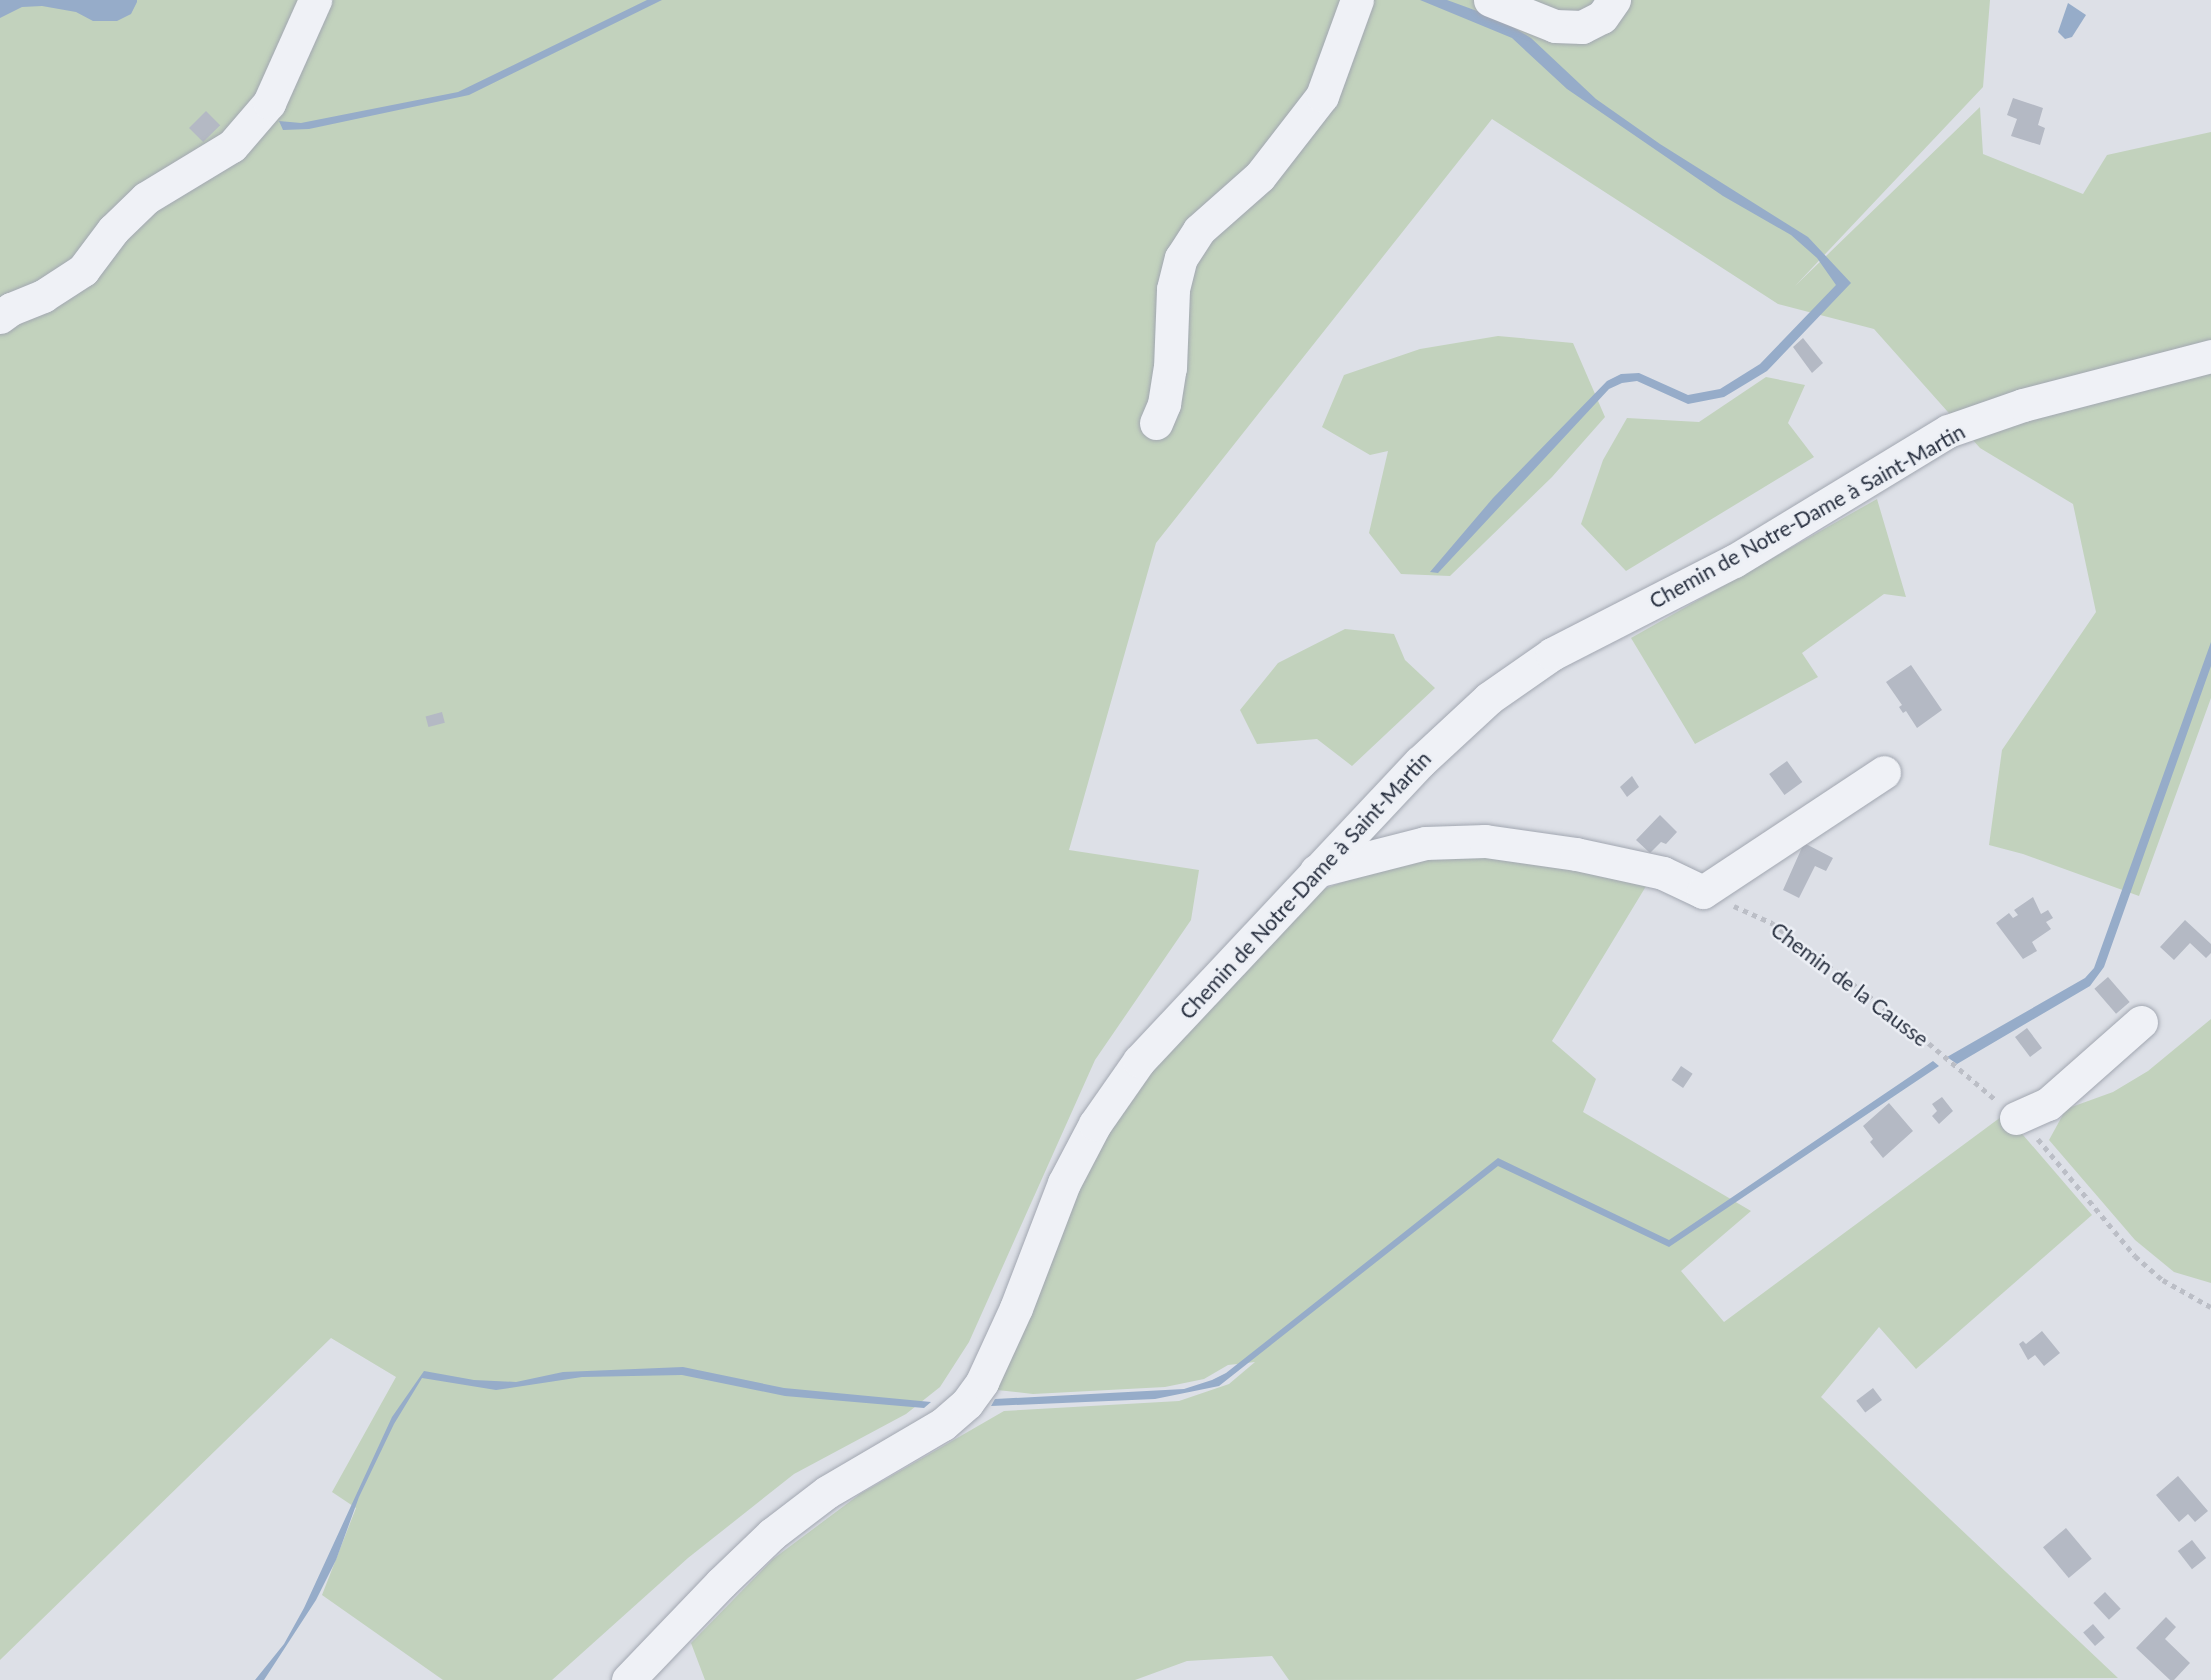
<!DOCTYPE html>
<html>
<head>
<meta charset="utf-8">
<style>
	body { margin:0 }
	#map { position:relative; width:2211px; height:1680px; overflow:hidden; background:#dde0e7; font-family:Lato,sans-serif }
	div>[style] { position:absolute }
	.green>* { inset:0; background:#c2d2bd }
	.water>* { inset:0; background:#96acc9 }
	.building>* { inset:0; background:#b4b9c4; transform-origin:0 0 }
	.path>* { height:4.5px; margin-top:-2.25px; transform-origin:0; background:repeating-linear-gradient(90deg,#bbbec6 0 5px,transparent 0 10px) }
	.roads { filter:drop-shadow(0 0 2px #a2a7b1) drop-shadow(0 0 2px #a2a7b1) }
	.minor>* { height:33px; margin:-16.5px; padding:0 16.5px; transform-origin:16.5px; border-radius:16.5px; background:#eff1f6 }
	span { translate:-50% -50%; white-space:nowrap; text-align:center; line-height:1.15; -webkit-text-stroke:5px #eceff5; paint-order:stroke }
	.street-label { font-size:21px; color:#262e3e }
</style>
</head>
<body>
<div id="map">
	<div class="green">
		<i style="clip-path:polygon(0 0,1990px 0,1983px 87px,1795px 286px,1980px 107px,1983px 154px,2083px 194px,2107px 155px,2211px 132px,2211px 698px,2139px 896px,2023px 854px,1989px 845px,2002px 750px,2096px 612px,2073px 504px,1980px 448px,1874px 329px,1778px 304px,1492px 119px,1156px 543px,1069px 850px,1199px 870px,1191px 920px,1095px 1060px,969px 1342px,940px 1387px,906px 1414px,794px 1474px,688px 1558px,552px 1680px,443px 1680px,322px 1595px,356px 1508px,332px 1492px,396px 1377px,331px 1338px,0 1660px)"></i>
		<i style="clip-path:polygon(1498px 336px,1573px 343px,1605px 417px,1552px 477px,1450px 576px,1401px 574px,1369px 533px,1388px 451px,1370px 455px,1322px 427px,1344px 375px,1420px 349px)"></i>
		<i style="clip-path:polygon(1766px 377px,1805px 385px,1788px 423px,1814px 457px,1626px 571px,1581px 524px,1603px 460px,1627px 418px,1699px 422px)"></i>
		<i style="clip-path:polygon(1877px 499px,1906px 597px,1884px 594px,1802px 653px,1818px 677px,1695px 744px,1631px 638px)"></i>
		<i style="clip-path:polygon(1345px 629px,1394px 634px,1405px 660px,1435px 688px,1352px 766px,1317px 739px,1257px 744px,1240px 710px,1278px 663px)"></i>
		<i style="clip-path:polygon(1500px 850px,1651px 878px,1552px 1041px,1596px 1079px,1583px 1112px,1751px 1211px,1681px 1271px,1724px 1322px,2005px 1114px,2092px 1215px,1916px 1369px,1879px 1327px,1821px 1397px,2118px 1678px,1289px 1680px,1272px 1656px,1187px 1661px,1135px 1680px,705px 1680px,691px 1643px,773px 1559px,860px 1494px,1004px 1411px,1179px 1401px,1229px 1384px,1255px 1362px,1228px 1365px,1204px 1379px,1165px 1387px,1033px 1394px,997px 1390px,1103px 1133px,1142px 1071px,1318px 891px,1423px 853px)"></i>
		<i style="clip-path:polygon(2211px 1019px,2211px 1283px,2174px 1272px,2135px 1240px,2049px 1140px,2066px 1109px,2113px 1092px,2148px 1071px)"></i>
	</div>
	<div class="water">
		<i style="clip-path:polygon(0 0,137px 0,137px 2px,131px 14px,117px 21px,93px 21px,76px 12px,42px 6px,22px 7px,0 18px)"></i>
		<i style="clip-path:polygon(647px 0,662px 0,469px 95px,309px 129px,283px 130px,279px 121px,301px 123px,458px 92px)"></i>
		<i style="clip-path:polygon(1420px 0,1447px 0,1499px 19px,1531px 38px,1596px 99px,1660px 144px,1808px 237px,1851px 283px,1767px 371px,1724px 397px,1688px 404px,1637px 381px,1622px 383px,1609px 389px,1438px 573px,1430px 572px,1493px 498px,1607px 381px,1621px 374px,1639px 373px,1688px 395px,1720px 389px,1760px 364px,1836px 285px,1817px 258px,1791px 235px,1723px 196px,1567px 89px,1512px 38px)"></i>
		<i style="clip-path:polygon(2068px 3px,2086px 15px,2072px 37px,2065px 39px,2058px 32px)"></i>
		<i style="clip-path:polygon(2211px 642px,2211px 666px,2104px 967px,2090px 986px,1957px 1064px,1947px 1057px,2085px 978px,2094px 968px)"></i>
		<i style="clip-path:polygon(1933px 1061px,1939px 1066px,1669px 1247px,1498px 1166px,1219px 1386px,1155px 1399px,991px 1406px,995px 1399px,1184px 1389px,1212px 1380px,1226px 1373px,1498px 1158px,1669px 1240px)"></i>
		<i style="clip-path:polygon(683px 1367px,784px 1388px,931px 1402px,924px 1408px,785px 1396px,682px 1375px,582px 1377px,496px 1390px,422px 1378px,394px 1424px,359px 1497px,336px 1560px,316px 1600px,264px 1680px,255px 1680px,284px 1644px,304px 1608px,392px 1417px,424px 1371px,474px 1380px,516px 1382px,563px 1372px)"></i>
	</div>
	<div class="building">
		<i style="clip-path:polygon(2013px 98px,2043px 108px,2038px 125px,2045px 128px,2040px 145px,2011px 136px,2017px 119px,2007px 115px)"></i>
		<i style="left:206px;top:111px;width:20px;height:24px;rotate:45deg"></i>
		<i style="clip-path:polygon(1803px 338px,1823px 363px,1812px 373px,1793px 347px)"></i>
		<i style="clip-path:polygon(1911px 665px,1942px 710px,1917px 728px,1906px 711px,1903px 713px,1899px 707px,1902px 705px,1886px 682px)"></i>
		<i style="left:442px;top:712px;width:11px;height:17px;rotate:75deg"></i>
		<i style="left:1787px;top:761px;width:26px;height:22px;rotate:54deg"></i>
		<i style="clip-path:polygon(1632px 776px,1639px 787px,1627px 797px,1620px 787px)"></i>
		<i style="clip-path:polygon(1660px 815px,1677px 832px,1666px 844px,1661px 842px,1650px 853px,1636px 840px)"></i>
		<i style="clip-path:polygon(1804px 843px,1833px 858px,1826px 871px,1815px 866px,1799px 898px,1783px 890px)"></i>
		<i style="clip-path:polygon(2033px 897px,2041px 914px,2048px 910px,2053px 918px,2046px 922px,2051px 929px,2032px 942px,2037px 951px,2023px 959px,1996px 923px,2009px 913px,2013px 918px,2018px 915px,2014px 910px)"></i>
		<i style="clip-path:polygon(2185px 920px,2211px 944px,2211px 953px,2206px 958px,2190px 943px,2174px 960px,2160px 947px)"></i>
		<i style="left:2108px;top:977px;width:33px;height:18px;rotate:49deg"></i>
		<i style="left:2027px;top:1028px;width:25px;height:15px;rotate:53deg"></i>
		<i style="left:1681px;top:1066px;width:14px;height:17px;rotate:34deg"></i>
		<i style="clip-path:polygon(1942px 1097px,1953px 1111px,1939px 1124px,1932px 1116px,1937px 1111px,1932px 1104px)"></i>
		<i style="clip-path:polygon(1889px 1103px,1913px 1131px,1883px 1158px,1870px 1142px,1873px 1139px,1863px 1126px)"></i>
		<i style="clip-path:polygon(2042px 1331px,2060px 1353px,2044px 1366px,2035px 1355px,2028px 1360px,2019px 1344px,2023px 1341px,2026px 1344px)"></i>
		<i style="left:1873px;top:1388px;width:15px;height:21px;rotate:53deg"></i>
		<i style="clip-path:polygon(2178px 1476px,2208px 1511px,2195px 1522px,2188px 1514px,2179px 1522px,2156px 1495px)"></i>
		<i style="left:2066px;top:1528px;width:40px;height:30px;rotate:50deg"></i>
		<i style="left:2192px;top:1540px;width:23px;height:18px;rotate:52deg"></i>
		<i style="left:2105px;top:1592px;width:23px;height:16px;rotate:47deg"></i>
		<i style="clip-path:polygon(2166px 1617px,2176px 1627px,2165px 1639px,2190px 1663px,2174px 1680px,2170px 1680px,2136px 1648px)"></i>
		<i style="left:2093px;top:1624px;width:18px;height:13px;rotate:49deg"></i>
	</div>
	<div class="path">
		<i style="left:1734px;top:906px;width:42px;rotate:24.1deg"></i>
		<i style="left:1772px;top:923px;width:168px;rotate:37deg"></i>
		<i style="left:1906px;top:1024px;width:118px;rotate:40.2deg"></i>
		<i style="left:2038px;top:1139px;width:152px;rotate:50.3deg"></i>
		<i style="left:2135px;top:1256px;width:37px;rotate:41deg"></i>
		<i style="left:2163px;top:1280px;width:55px;rotate:29.4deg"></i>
	</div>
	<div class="roads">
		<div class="minor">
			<i style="left:1490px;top:0;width:70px;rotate:21.8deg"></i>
			<i style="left:1555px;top:26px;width:27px;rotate:2deg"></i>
			<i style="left:1582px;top:27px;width:22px;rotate:-27deg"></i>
			<i style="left:1602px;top:17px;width:21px;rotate:-55deg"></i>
			<i style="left:0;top:317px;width:14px;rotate:-36deg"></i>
			<i style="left:11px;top:309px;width:35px;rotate:-22deg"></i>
			<i style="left:43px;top:296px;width:48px;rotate:-33deg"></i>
			<i style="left:83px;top:270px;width:50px;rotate:-53.1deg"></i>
			<i style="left:113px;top:230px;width:46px;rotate:-44.1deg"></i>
			<i style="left:146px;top:198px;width:100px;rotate:-31.2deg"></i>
			<i style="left:232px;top:146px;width:57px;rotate:-49.3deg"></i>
			<i style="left:269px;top:103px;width:113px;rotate:-65.9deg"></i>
			<i style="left:1156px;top:423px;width:21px;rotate:-67deg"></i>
			<i style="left:1164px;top:404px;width:36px;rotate:-81deg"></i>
			<i style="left:1170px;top:368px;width:79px;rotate:-87.8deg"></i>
			<i style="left:1173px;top:289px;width:32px;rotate:-76deg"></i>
			<i style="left:1181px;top:258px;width:33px;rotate:-57deg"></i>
			<i style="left:1199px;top:230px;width:81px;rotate:-41.5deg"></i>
			<i style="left:1260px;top:176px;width:101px;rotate:-52.2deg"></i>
			<i style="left:1322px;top:96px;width:102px;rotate:-70deg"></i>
			<i style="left:1316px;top:871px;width:113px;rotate:-14.4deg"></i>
			<i style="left:1425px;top:843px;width:60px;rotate:-1.9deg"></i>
			<i style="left:1485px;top:841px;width:92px;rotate:8.1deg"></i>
			<i style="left:1576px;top:854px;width:89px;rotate:12.3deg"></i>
			<i style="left:1663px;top:873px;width:44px;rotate:25.4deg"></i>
			<i style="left:1703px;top:892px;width:217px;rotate:-33.5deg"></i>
			<i style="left:2016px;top:1118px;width:35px;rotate:-24deg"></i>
			<i style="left:2048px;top:1104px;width:124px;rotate:-41.4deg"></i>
			<i style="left:628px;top:1680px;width:134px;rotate:-46.2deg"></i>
			<i style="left:721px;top:1583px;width:71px;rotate:-43.9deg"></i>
			<i style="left:772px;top:1534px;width:69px;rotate:-37.4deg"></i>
			<i style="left:827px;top:1492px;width:134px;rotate:-30.4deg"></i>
			<i style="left:943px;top:1424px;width:32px;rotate:-41deg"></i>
			<i style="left:967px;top:1403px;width:26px;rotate:-54deg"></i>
			<i style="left:982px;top:1382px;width:81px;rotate:-65.3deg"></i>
			<i style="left:1016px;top:1308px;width:134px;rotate:-69deg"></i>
			<i style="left:1064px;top:1183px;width:67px;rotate:-62.3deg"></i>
			<i style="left:1095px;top:1124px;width:77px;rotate:-55.1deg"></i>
			<i style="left:1139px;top:1061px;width:410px;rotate:-46.8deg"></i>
			<i style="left:1420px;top:762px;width:94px;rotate:-42.8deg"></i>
			<i style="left:1489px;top:698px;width:77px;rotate:-34.9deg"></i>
			<i style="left:1552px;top:654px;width:204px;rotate:-27.1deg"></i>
			<i style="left:1734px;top:561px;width:250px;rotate:-31.3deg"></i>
			<i style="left:1948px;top:431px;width:79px;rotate:-19.1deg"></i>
			<i style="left:2023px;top:405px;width:194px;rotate:-14.6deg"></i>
		</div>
	</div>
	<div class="street-label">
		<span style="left:1807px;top:516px;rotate:-29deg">Chemin de Notre-Dame à Saint-Martin</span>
		<span style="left:1305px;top:885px;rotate:-47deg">Chemin de Notre-Dame à Saint-Martin</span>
		<span style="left:1850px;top:984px;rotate:37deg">Chemin de la Causse</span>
	</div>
</div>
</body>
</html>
